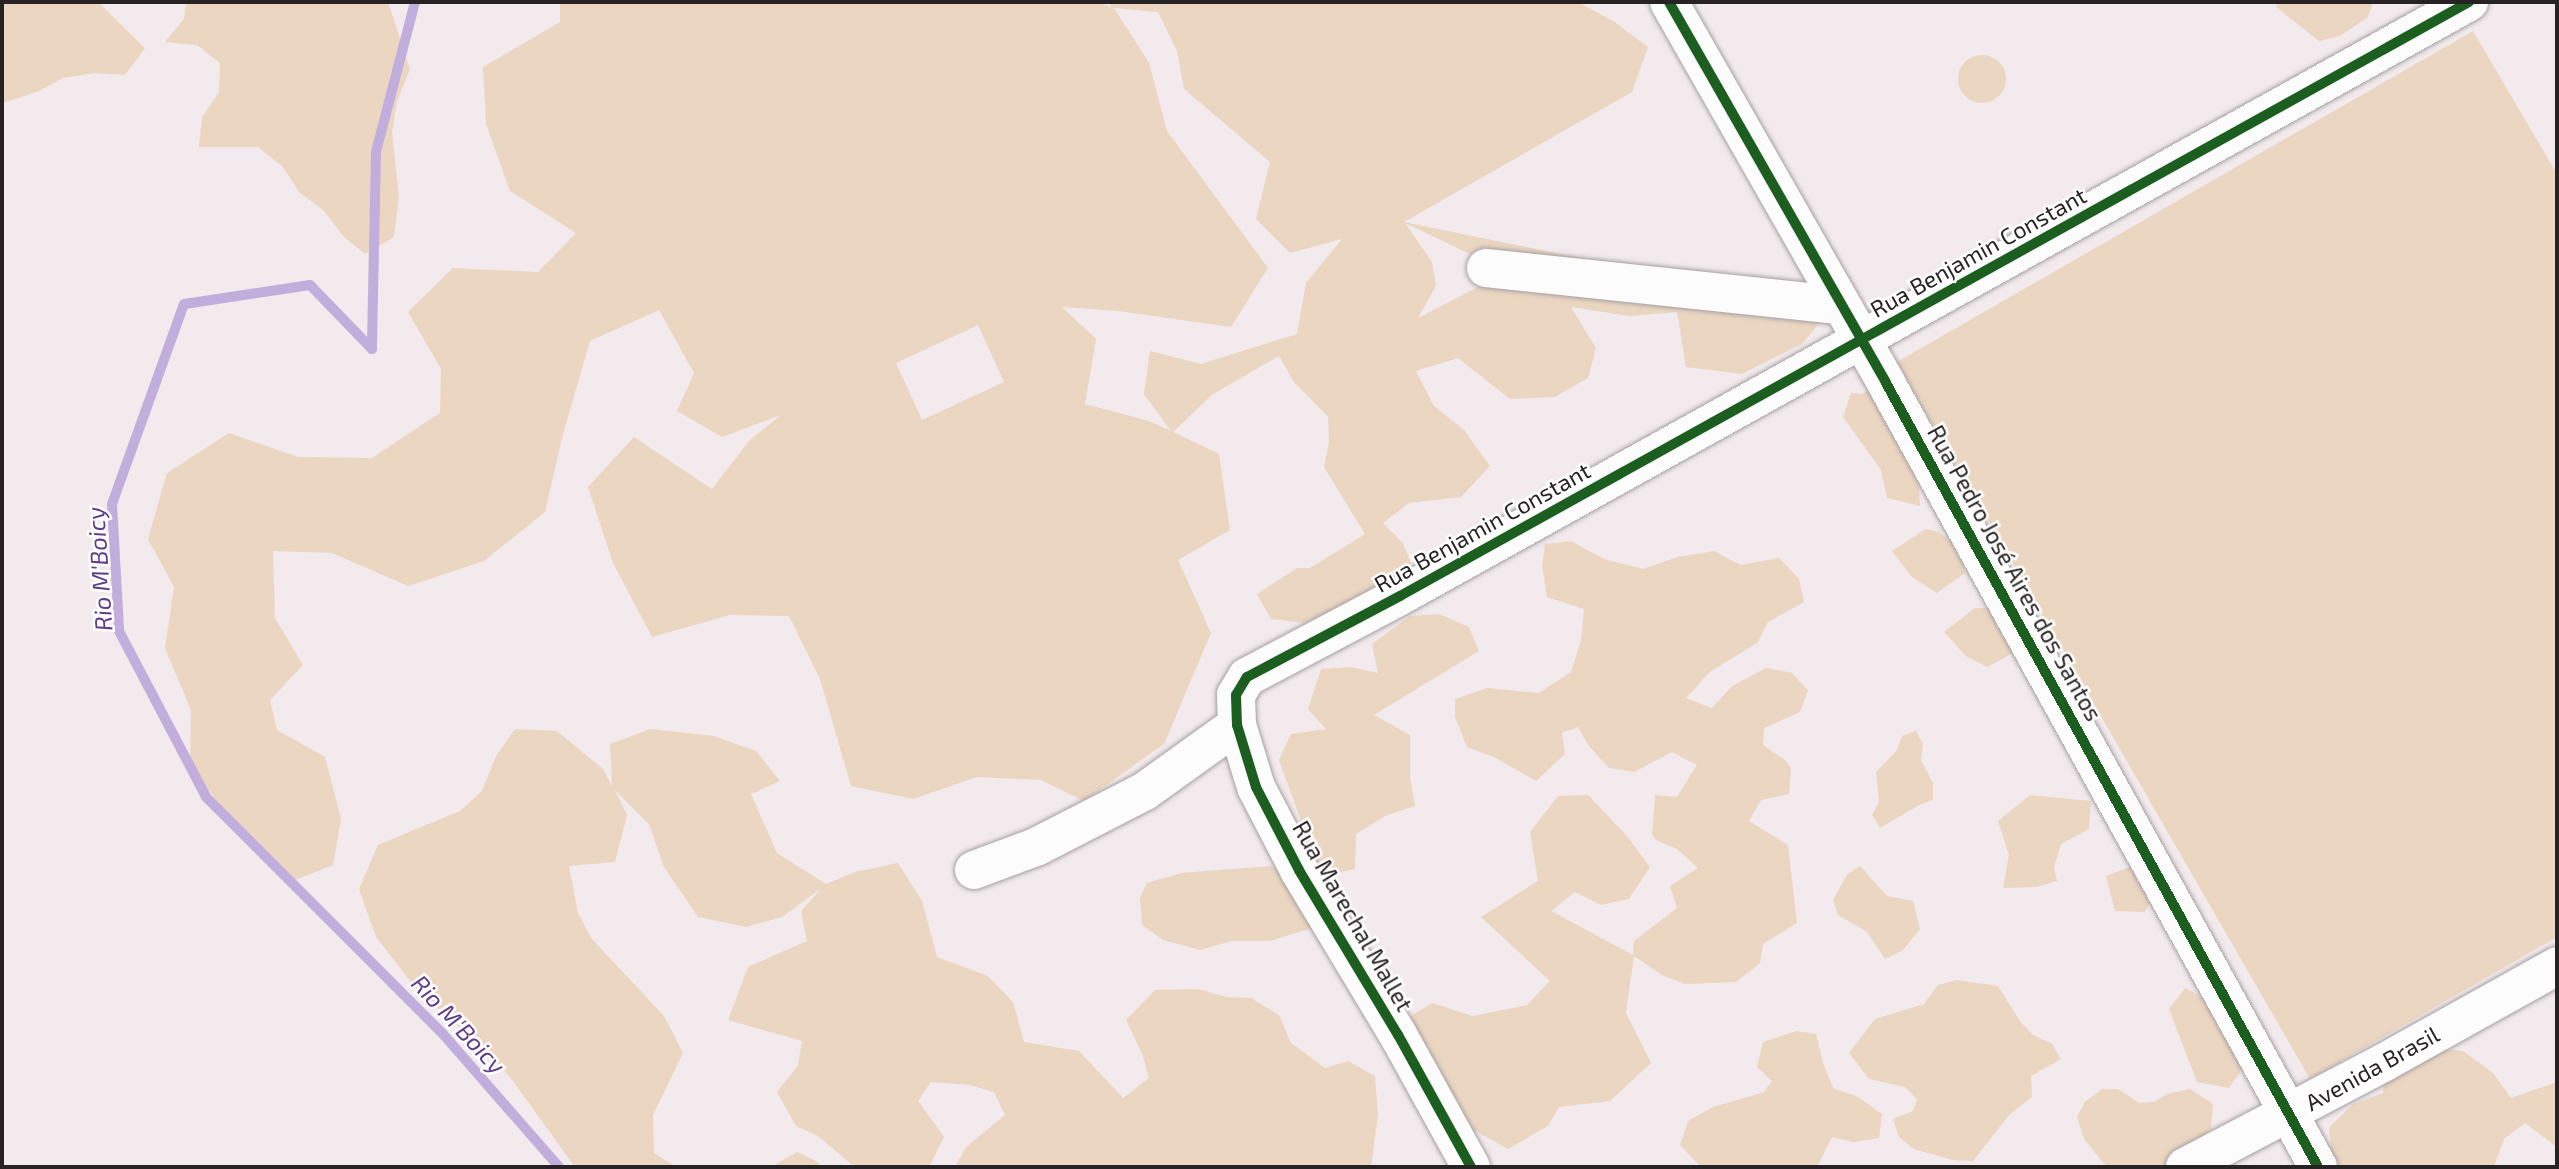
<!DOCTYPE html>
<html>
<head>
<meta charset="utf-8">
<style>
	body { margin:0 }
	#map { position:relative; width:2559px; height:1169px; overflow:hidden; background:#f2eaec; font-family:"Exo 2",sans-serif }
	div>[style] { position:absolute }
	.green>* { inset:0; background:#ebd6c2 }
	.round { border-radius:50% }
	.stream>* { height:10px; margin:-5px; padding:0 5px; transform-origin:5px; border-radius:5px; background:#c2aedc }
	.roads { filter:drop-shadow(0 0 2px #a6a0a2) drop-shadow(0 0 2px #a6a0a2) }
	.street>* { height:38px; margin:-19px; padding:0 19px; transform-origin:19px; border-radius:19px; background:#fdfcfc }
	.cycleway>* { height:10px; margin:-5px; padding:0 5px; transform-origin:5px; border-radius:5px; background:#1b5e20 }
	span { translate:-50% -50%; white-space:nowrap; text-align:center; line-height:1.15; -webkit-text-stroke:5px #fff; paint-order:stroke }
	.street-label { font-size:23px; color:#272223 }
	.water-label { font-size:24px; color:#5f3d8a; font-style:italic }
	.frame { position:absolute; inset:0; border:4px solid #272223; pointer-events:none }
</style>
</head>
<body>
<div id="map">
	<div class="green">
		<i style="clip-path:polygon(2px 2px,98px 2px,145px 48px,125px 75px,94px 73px,63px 78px,37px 92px,2px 103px)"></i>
		<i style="clip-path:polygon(186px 2px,388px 2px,410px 69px,397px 101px,392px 132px,399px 197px,394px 237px,365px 254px,343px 236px,324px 211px,299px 192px,283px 167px,258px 147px,199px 147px,202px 117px,219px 92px,220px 63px,197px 45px,165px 42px,184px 19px)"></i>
		<i style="clip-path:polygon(evenodd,560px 2px,1099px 2px,1111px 7px,1109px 2px,1578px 2px,1613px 21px,1648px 47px,1632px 92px,1404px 222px,1727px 288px,1822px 320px,1802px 344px,1742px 374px,1686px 367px,1677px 312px,1629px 316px,1571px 307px,1596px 348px,1588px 378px,1555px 397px,1510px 399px,1458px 358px,1416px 371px,1434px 406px,1464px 430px,1490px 466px,1461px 497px,1409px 503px,1383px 523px,1403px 543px,1411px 564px,1357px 604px,1304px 623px,1271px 619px,1257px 594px,1297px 568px,1310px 568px,1365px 534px,1324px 467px,1329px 442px,1328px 417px,1294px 382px,1279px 356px,1213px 394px,1173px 432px,1219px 454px,1230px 530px,1178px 560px,1211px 633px,1164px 744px,1084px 801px,1041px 780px,977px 777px,913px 799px,851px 786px,820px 679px,789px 616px,730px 615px,652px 637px,613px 563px,588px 487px,634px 437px,712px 489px,749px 441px,781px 415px,722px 437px,677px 411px,694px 373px,659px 310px,590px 341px,563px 434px,545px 512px,484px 561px,408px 586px,332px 553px,273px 551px,275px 618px,303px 665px,270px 700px,277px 730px,325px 757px,341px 819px,333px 865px,290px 882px,245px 836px,190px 767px,191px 710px,165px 648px,174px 587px,148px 539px,167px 473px,229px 433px,298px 457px,372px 458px,440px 413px,441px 369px,408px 312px,453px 268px,538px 272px,576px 233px,510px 191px,486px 124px,483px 67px,560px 22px,560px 2px,1114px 8px,1158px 12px,1177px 51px,1184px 89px,1270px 162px,1256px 219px,1290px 253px,1342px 239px,1306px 283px,1297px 334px,1201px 364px,1150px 351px,1144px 394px,1171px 431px,1149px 421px,1085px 404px,1096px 339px,1062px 307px,1118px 311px,1231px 327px,1268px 268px,1167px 131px,1149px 63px,1114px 8px,560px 2px,1405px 223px,1470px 254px,1505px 273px,1418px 318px,1436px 286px,1432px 262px,1405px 223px,560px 2px,978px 325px,1004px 382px,922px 420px,896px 363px,978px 325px)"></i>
		<i style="clip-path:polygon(2278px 2px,2373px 2px,2368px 17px,2340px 36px,2319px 41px,2276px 7px)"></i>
		<i style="clip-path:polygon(2473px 31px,2557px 174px,2557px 937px,2310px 1079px,1940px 437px,1918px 474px,1920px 506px,1887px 498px,1881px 470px,1843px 417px,1851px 393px,1862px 394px,1884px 379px,1938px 434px,1897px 362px)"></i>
		<i class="round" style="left:1958px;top:55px;width:48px;height:48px"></i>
		<i style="clip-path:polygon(1926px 529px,1939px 532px,1962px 551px,1965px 573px,1937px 593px,1912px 577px,1892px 551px)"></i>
		<i style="clip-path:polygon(1571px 541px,1604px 559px,1643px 569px,1678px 557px,1714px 551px,1740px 565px,1779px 558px,1799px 579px,1804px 602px,1768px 622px,1758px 642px,1710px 672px,1686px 698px,1712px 708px,1732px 686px,1766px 668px,1792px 673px,1808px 690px,1800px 712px,1764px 728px,1763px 745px,1786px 761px,1791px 769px,1789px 794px,1761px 800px,1749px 821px,1788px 845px,1797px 923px,1763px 944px,1760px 963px,1736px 982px,1685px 984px,1662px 975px,1634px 956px,1626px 1013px,1651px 1063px,1610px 1101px,1559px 1107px,1548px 1126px,1508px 1149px,1452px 1118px,1430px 1077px,1411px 1016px,1432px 1003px,1473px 1016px,1527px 1005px,1550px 981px,1481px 917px,1538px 881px,1530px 832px,1558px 796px,1588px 795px,1627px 836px,1650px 867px,1629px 899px,1601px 905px,1575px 892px,1551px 911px,1633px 955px,1634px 941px,1677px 908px,1670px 886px,1698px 868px,1677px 849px,1656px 840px,1652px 835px,1655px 795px,1677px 797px,1697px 765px,1672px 752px,1634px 772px,1609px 768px,1588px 745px,1578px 727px,1562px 733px,1565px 754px,1536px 781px,1494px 757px,1467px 747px,1455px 717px,1455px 699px,1487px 688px,1539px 693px,1571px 672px,1581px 640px,1584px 609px,1547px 597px,1542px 566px,1545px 544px)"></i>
		<i style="clip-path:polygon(1975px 608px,1989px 608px,2015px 652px,1987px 667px,1966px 656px,1944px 632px)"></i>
		<i style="clip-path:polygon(1439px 614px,1469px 627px,1479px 651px,1374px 715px,1410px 735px,1410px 778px,1415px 806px,1385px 816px,1356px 834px,1355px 869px,1323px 876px,1295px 852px,1300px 818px,1279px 760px,1291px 734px,1326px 729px,1308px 709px,1321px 669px,1350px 667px,1378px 673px,1372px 644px,1410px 616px)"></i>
		<i style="clip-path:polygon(515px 729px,557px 731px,603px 769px,612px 786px,610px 744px,650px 729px,714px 736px,756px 751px,780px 781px,751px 794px,777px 853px,826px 884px,855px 872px,898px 863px,922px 901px,937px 957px,988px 976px,1013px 1002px,1024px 1042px,1079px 1051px,1123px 1098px,1149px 1078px,1143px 1056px,1126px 1020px,1155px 990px,1198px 989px,1226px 997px,1251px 998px,1279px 1015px,1291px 1043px,1325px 1068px,1348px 1061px,1375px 1076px,1378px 1115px,1371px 1167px,955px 1167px,966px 1147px,1005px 1115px,994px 1092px,970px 1085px,931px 1082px,918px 1101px,944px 1137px,929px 1167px,869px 1167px,851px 1164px,818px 1136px,796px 1126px,777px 1092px,798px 1065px,802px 1041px,728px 1020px,748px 967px,807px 941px,801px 911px,822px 888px,782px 917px,746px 927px,698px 917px,664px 867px,649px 824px,615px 790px,627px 815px,615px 862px,569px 866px,578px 913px,591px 938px,664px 1016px,683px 1053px,653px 1115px,654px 1153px,676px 1167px,575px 1167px,510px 1077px,479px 1044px,419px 992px,376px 937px,359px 889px,378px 845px,460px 811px,482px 791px,496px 756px)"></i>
		<i style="clip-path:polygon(1916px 731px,1923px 744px,1921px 760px,1933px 783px,1933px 800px,1919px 805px,1880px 828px,1872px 815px,1879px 802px,1876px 772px,1897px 750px,1902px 736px)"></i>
		<i style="clip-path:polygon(2030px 795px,2091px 801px,2089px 829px,2061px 844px,2054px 867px,2057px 881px,2036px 887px,2003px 888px,2009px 855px,1998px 821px)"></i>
		<i style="clip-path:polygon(2138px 864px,2152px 898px,2145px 912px,2115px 911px,2106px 876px)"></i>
		<i style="clip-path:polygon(1271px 866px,1294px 873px,1325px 924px,1270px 941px,1232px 941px,1200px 950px,1163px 940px,1142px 925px,1140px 898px,1147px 883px,1181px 873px)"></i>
		<i style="clip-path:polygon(1860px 866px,1887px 896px,1913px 901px,1920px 929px,1903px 950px,1885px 959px,1867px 932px,1838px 915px,1833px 900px,1847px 875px)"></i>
		<i style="clip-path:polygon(1957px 980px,1998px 986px,2020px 1021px,2033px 1035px,2052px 1044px,2061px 1059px,2031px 1076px,2032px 1097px,2009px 1115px,1973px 1161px,1952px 1160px,1914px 1149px,1899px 1137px,1893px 1119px,1913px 1111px,1917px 1099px,1905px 1087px,1869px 1079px,1849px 1053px,1875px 1019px,1924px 1004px,1938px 985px)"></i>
		<i style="clip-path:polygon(2185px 988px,2208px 1000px,2247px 1062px,2229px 1088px,2197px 1082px,2169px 1009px)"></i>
		<i style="clip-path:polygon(1796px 1031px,1816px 1034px,1823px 1063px,1833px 1088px,1858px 1097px,1882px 1114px,1879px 1138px,1853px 1142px,1832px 1137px,1817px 1167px,1701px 1167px,1680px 1145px,1688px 1121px,1713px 1107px,1764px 1092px,1772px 1081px,1757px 1067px,1763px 1042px)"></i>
		<i style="clip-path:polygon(2422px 1048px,2463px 1051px,2493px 1073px,2511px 1098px,2557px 1082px,2557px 1147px,2525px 1123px,2504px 1139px,2494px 1167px,2333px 1167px,2329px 1128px,2353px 1104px,2383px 1093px,2385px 1069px)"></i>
		<i style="clip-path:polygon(2102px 1089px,2118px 1089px,2139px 1103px,2154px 1102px,2167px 1094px,2190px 1089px,2213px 1104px,2211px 1128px,2185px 1160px,2169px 1167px,2107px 1167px,2084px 1139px,2077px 1117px,2085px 1102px)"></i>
		<i style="clip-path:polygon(797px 1152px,818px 1162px,820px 1167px,771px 1167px)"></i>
	</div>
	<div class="stream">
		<i style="left:415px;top:2px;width:155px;rotate:104.6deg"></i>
		<i style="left:376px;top:152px;width:197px;rotate:91.2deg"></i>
		<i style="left:372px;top:349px;width:89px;rotate:-134.1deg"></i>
		<i style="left:310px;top:285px;width:127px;rotate:171.4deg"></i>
		<i style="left:184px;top:304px;width:213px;rotate:109.8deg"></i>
		<i style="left:112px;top:504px;width:127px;rotate:86.8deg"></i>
		<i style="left:119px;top:631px;width:187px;rotate:62.3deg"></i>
		<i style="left:206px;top:797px;width:335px;rotate:45deg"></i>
		<i style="left:443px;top:1034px;width:176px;rotate:48.9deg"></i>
	</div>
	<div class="roads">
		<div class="street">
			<i style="left:1669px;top:2px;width:438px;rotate:60.3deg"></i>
			<i style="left:1886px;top:383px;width:895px;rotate:61.14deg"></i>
			<i style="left:1486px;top:268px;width:357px;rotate:6deg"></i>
			<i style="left:974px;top:870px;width:66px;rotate:-20.4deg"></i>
			<i style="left:1036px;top:847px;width:123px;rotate:-27.2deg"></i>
			<i style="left:1145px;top:791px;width:113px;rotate:-35.7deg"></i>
			<i style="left:1471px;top:1167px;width:151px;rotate:-118.9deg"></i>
			<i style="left:1398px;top:1035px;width:192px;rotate:-121deg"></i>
			<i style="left:1299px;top:870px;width:93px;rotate:-117.4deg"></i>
			<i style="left:1256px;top:787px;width:65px;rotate:-107deg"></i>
			<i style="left:1237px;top:725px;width:30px;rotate:-92deg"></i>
			<i style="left:1236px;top:695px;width:21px;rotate:-59deg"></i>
			<i style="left:1247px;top:677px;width:173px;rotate:-27.9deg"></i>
			<i style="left:1400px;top:596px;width:1223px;rotate:-29.06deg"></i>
			<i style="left:2185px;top:1167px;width:224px;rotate:-27.7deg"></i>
			<i style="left:2383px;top:1063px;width:199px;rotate:-29.1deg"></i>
		</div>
	</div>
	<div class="cycleway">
		<i style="left:1669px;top:2px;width:438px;rotate:60.3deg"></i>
		<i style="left:1886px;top:383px;width:895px;rotate:61.14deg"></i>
		<i style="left:1471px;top:1167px;width:151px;rotate:-118.9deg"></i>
		<i style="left:1398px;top:1035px;width:192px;rotate:-121deg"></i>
		<i style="left:1299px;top:870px;width:93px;rotate:-117.4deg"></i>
		<i style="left:1256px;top:787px;width:65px;rotate:-107deg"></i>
		<i style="left:1237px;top:725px;width:30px;rotate:-92deg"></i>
		<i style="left:1236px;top:695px;width:21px;rotate:-59deg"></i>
		<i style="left:1247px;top:677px;width:173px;rotate:-27.9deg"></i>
		<i style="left:1400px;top:596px;width:1223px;rotate:-29.06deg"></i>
	</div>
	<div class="street-label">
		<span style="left:1978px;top:252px;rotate:-29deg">Rua Benjamin Constant</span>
		<span style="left:1482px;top:527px;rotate:-29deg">Rua Benjamin Constant</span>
		<span style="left:2015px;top:573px;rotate:61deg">Rua Pedro José Aires dos Santos</span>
		<span style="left:1353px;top:916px;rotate:60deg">Rua Marechal Mallet</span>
		<span style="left:2372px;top:1068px;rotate:-29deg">Avenida Brasil</span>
	</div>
	<div class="water-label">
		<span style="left:99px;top:569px;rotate:-94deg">Rio M'Boicy</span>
		<span style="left:459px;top:1024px;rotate:47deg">Rio M'Boicy</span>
	</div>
	<div class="frame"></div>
</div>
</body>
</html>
